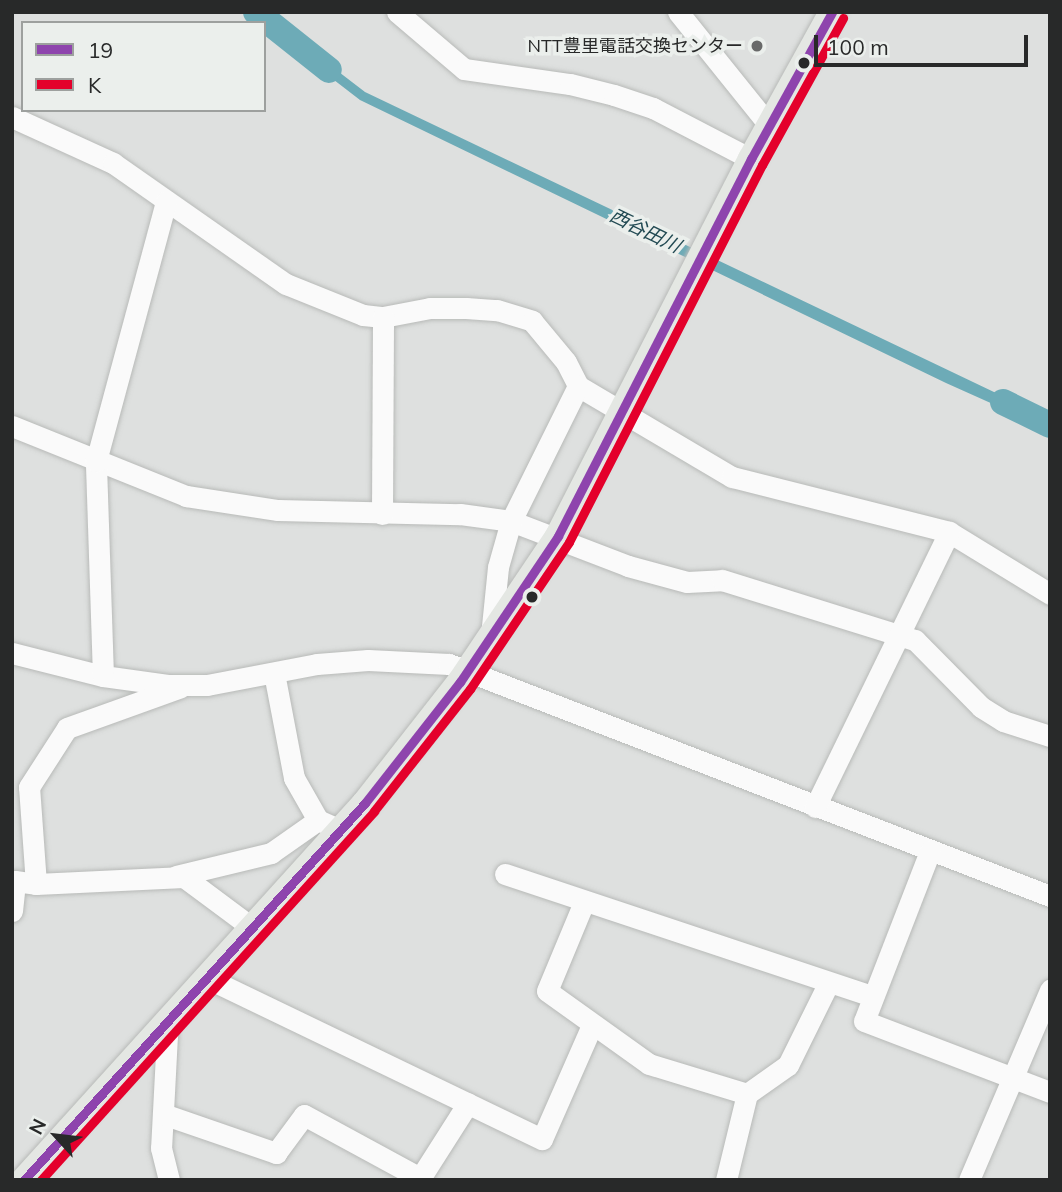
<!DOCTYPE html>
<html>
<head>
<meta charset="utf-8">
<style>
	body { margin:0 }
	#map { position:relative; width:1062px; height:1192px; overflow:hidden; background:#dee0df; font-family:Mulish,"Noto Sans JP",sans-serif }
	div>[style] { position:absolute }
	.water>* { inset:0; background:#6dabb7 }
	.river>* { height:26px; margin:-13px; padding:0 13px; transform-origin:13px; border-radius:13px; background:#6dabb7 }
	.roads { filter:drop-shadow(0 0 2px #b8bab8) drop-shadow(0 0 2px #b8bab8) }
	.minor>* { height:21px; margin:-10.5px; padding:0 10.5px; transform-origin:10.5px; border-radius:10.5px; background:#fafafa }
	.major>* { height:26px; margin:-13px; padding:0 13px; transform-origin:13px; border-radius:13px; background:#e4e7e3 }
	.bus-1>* { height:9px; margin:-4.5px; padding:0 4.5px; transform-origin:4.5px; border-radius:4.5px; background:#8e44ad }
	.bus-2>* { height:9px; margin:-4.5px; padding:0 4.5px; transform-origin:4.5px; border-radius:4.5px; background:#e4002b }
	.dots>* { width:19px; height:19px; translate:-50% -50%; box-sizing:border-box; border:4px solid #ebefec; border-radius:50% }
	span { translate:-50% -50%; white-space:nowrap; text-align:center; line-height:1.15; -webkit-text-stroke:7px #ebefec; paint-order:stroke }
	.poi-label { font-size:18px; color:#282929 }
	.right { translate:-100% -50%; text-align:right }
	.water-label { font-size:19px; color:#224a53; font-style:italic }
	.frame { position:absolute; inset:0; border:14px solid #282929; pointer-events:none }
	.legend { position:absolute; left:21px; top:21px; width:245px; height:91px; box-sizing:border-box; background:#ebefec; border:2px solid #9da09e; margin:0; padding:9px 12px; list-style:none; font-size:21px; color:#282929 }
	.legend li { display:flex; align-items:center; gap:14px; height:35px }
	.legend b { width:35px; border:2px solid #9da09e }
	.north { position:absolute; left:21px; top:1101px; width:70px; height:70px; -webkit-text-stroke:5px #ebefec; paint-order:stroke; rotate:297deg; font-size:19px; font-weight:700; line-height:28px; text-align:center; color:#282929 }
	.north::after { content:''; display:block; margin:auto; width:24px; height:32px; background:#282929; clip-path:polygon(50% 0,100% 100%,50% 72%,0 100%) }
	.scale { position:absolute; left:814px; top:35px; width:214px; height:32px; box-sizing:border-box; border:4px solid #282929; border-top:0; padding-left:9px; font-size:21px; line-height:24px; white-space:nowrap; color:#282929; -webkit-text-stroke:5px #ebefec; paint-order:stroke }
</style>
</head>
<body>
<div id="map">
	<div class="water">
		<i style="clip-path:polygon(305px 46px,365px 92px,1036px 412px,1031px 421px,946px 383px,360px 100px,299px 53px)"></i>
	</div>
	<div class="river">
		<i style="left:256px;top:12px;width:93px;rotate:38.5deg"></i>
		<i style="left:1003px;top:402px;width:52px;rotate:26.1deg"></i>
	</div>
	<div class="roads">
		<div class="minor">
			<i style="left:397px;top:12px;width:88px;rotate:40.4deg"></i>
			<i style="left:464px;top:69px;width:107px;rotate:8.1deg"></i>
			<i style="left:570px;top:84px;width:45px;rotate:14deg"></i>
			<i style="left:614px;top:95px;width:41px;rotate:18.4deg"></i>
			<i style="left:653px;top:108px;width:110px;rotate:27.5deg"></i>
			<i style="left:678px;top:12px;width:145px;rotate:51.2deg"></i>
			<i style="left:12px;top:117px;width:111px;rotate:24.5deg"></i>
			<i style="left:113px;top:163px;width:211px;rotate:35deg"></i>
			<i style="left:286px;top:284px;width:83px;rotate:21.9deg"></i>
			<i style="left:363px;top:315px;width:20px;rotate:6deg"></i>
			<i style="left:383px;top:317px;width:48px;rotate:-10.8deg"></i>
			<i style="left:430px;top:308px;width:36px"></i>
			<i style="left:466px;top:308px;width:31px;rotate:4deg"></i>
			<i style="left:497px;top:310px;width:37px;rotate:17deg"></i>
			<i style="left:532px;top:321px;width:53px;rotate:50.3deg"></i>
			<i style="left:566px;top:362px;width:27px;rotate:63deg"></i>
			<i style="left:578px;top:386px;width:179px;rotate:30.6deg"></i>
			<i style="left:732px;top:477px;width:224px;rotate:14.2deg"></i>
			<i style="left:949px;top:532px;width:119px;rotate:31.5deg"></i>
			<i style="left:12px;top:426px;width:188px;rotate:21.9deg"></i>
			<i style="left:186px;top:496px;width:93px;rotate:8.7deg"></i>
			<i style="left:278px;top:510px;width:182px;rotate:1.3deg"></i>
			<i style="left:460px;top:514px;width:51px;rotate:7.8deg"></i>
			<i style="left:511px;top:521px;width:125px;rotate:21deg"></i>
			<i style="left:628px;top:566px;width:61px;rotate:15.2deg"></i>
			<i style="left:687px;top:582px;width:35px;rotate:-3deg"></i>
			<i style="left:722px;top:580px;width:202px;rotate:17.3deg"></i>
			<i style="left:915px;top:640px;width:94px;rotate:45.4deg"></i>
			<i style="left:981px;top:707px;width:26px;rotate:32deg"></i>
			<i style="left:1003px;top:721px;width:49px;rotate:17.7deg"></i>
			<i style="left:382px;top:514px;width:197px;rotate:-89.7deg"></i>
			<i style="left:491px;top:636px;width:69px;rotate:-84.2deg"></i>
			<i style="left:498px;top:567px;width:48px;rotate:-74.2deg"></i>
			<i style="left:511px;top:521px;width:151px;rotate:-63.6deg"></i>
			<i style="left:12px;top:653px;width:94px;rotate:14.2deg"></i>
			<i style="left:103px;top:676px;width:67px;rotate:7.8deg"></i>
			<i style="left:169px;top:685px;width:38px"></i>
			<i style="left:207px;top:685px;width:112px;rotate:-10.8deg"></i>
			<i style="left:317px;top:664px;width:51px;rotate:-4.5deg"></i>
			<i style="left:368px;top:660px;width:81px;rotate:2.8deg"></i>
			<i style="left:449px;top:664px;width:644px;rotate:21.11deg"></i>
			<i style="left:274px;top:673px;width:107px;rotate:79.2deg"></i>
			<i style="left:294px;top:778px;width:48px;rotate:60.3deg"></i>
			<i style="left:103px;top:676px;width:215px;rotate:-91.9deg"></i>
			<i style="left:96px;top:461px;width:269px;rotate:-74.9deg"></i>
			<i style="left:815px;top:807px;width:306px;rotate:-64deg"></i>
			<i style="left:930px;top:851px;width:182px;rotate:111.2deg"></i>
			<i style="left:864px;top:1021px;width:199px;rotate:20.9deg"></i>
			<i style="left:505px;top:874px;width:387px;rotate:18.4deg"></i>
			<i style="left:176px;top:876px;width:98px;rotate:-13.6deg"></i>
			<i style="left:271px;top:853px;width:57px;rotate:-35.1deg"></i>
			<i style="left:318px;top:820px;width:24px;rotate:24deg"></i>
			<i style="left:36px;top:884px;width:148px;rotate:-2.7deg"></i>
			<i style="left:184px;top:877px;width:84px;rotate:36.7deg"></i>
			<i style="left:584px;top:902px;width:96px;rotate:112.6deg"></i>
			<i style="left:547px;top:991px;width:125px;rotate:35.6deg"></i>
			<i style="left:649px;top:1064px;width:102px;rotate:17deg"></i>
			<i style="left:12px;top:911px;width:30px;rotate:-84deg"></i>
			<i style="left:15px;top:881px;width:21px;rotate:8deg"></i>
			<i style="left:36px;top:884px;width:97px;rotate:-94.1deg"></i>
			<i style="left:29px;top:787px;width:70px;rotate:-57.2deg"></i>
			<i style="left:67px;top:728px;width:121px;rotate:-19.8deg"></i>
			<i style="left:205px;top:977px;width:374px;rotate:25.7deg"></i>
			<i style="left:542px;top:1139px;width:124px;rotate:-66.3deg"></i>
			<i style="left:159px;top:1028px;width:11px;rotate:41deg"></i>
			<i style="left:167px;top:1035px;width:113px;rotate:93deg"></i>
			<i style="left:161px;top:1148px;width:33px;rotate:76deg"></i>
			<i style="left:163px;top:1114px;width:120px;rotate:19deg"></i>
			<i style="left:276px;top:1153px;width:47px;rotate:-53.6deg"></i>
			<i style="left:304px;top:1115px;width:132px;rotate:28.5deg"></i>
			<i style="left:419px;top:1180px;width:91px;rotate:-57.5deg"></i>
			<i style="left:726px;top:1180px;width:89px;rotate:-76.3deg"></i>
			<i style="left:747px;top:1094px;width:50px;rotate:-35.3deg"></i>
			<i style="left:788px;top:1065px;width:90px;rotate:-63.7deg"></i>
			<i style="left:969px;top:1180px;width:207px;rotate:-66.9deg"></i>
		</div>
		<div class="major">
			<i style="left:24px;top:1180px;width:508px;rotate:-47.87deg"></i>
			<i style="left:365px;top:803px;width:154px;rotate:-51.9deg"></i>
			<i style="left:460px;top:682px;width:176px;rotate:-56.1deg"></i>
			<i style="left:558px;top:536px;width:424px;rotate:-62.9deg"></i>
			<i style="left:751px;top:159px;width:168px;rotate:-61.1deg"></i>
		</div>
	</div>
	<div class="bus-1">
		<i style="left:24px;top:1180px;width:508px;rotate:-47.87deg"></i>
		<i style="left:365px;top:803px;width:154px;rotate:-51.9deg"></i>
		<i style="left:460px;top:682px;width:176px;rotate:-56.1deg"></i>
		<i style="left:558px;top:536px;width:424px;rotate:-62.9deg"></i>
		<i style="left:751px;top:159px;width:168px;rotate:-61.1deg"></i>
	</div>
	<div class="bus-2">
		<i style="left:41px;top:1180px;width:497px;rotate:-47.9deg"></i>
		<i style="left:374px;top:811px;width:155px;rotate:-51.8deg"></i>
		<i style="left:470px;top:689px;width:177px;rotate:-56deg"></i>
		<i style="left:569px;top:542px;width:424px;rotate:-62.9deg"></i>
		<i style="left:762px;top:165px;width:168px;rotate:-61.1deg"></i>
	</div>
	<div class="dots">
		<i style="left:757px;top:46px;background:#686969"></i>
		<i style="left:804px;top:63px;background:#282929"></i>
		<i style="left:532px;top:597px;background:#282929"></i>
	</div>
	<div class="poi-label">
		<span class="right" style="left:743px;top:46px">NTT豊里電話交換センター</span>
	</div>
	<div class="water-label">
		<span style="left:645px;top:231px;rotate:26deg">西谷田川</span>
	</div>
	<div class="frame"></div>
	<ul class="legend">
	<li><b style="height:9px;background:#8e44ad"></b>19</li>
	<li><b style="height:9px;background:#e4002b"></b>K</li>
	</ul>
	<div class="north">N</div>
	<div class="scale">100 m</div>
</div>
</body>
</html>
